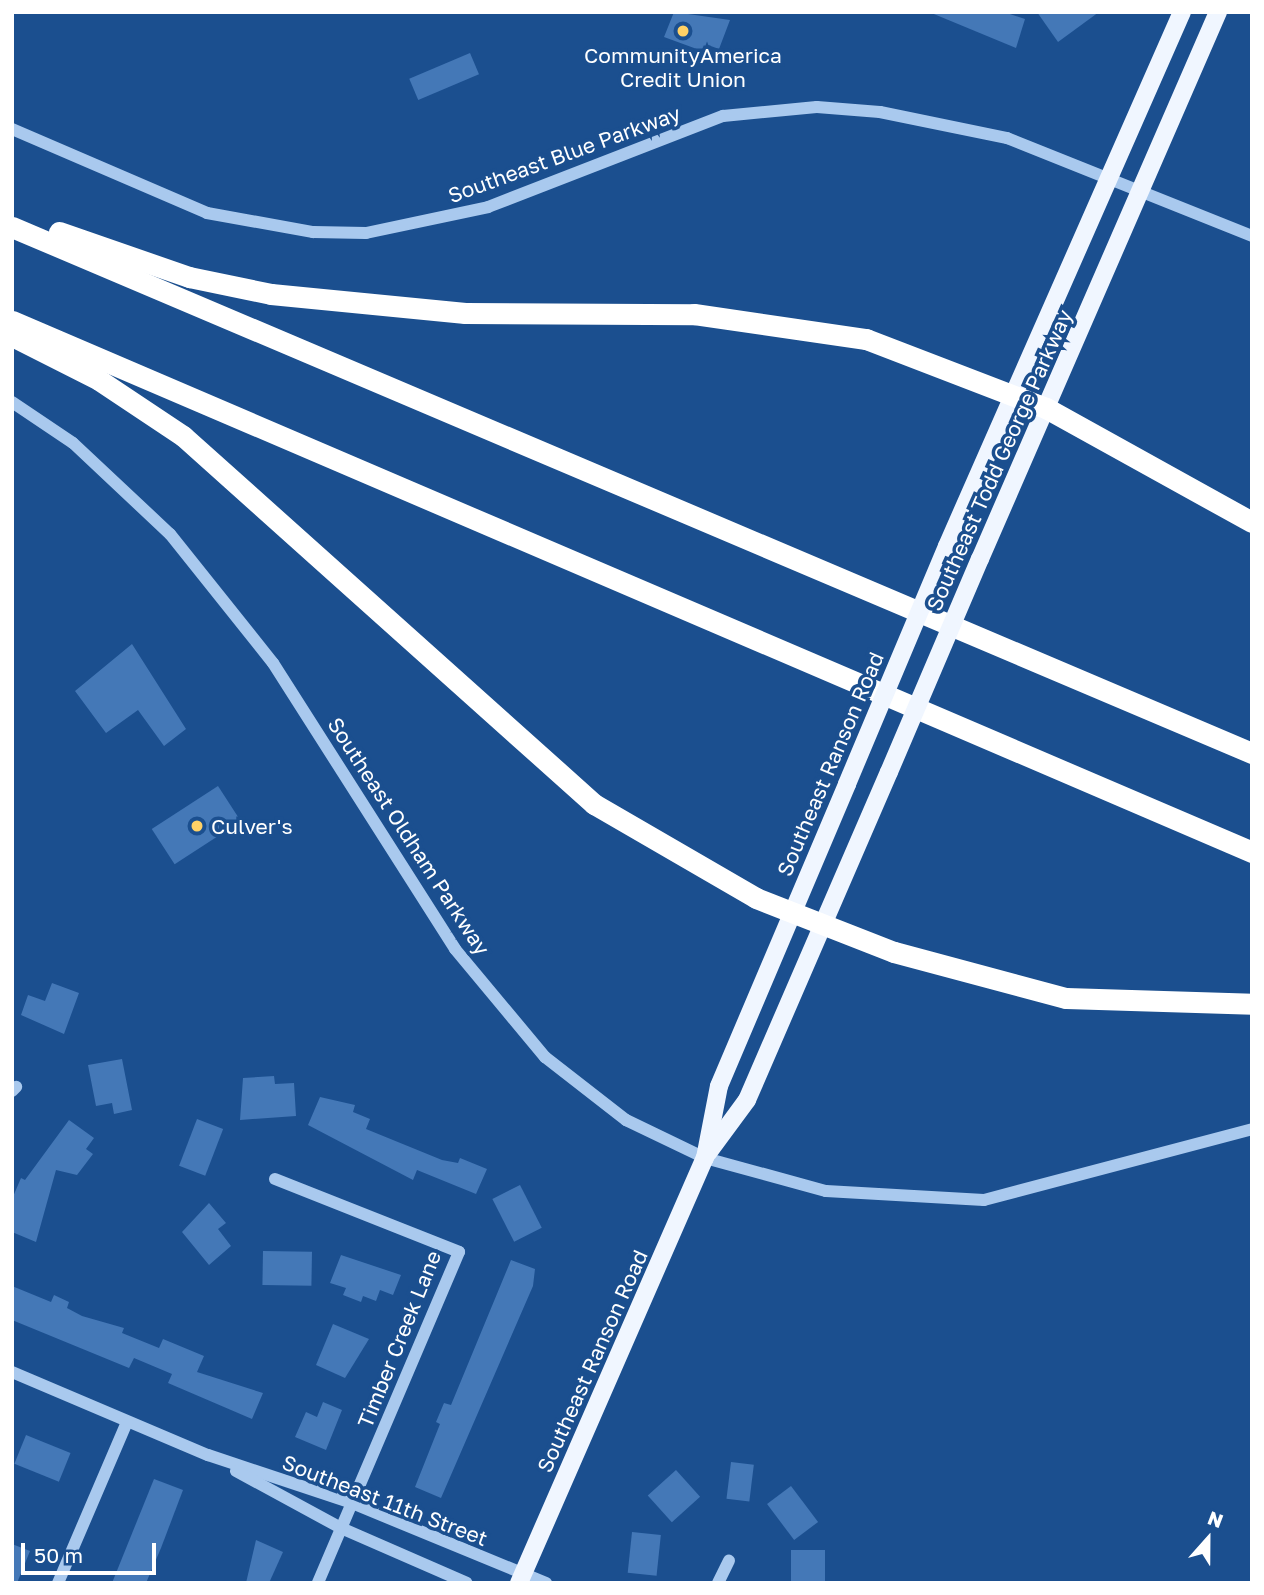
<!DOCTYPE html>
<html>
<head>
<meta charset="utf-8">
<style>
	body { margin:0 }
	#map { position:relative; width:1264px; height:1595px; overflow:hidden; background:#1b4f8f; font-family:"Golos Text",sans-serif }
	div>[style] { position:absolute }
	.building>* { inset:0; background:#4478b7; transform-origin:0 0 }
	.minor>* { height:12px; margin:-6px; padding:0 6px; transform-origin:6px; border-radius:6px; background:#a9c9ee }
	.major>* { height:18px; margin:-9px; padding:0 9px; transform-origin:9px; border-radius:9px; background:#f0f6ff }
	.highway>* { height:21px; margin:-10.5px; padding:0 10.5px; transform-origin:10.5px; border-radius:10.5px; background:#fff }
	.major-bridge>* { height:18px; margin:-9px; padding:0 9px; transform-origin:9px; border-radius:9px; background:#f0f6ff }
	.dots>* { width:19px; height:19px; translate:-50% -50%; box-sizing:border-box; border:4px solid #1b4f8f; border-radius:50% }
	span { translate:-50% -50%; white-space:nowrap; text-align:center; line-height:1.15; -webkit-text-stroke:7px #1b4f8f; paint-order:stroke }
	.poi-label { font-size:21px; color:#fff }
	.left { translate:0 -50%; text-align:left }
	.street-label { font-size:21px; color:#fff }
	.frame { position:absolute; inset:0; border:14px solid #fff; pointer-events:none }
	.north { position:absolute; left:1173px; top:1504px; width:70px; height:70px; -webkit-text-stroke:5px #1b4f8f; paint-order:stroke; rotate:21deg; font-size:19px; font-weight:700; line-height:28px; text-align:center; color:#fff }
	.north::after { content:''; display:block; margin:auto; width:24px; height:32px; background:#fff; clip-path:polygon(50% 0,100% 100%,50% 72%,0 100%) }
	.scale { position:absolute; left:21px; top:1543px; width:135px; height:32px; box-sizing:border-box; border:4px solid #fff; border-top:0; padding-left:9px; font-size:21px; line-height:24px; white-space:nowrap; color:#fff; -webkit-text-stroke:5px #1b4f8f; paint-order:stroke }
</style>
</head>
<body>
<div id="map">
	<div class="building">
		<i style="clip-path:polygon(674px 12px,730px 20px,719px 49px,708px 45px,705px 52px,664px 37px)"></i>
		<i style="clip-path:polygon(929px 12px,1004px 12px,1025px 19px,1016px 48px)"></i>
		<i style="clip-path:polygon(1037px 12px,1099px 12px,1058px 42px)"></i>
		<i style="left:470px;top:53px;width:23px;height:66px;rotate:67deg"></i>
		<i style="clip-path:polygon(132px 644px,186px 729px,164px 746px,138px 710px,106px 733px,75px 691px)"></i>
		<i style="left:218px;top:786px;width:42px;height:79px;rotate:57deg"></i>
		<i style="clip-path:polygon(52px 983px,79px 993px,64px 1034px,21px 1015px,28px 995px,45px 1001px)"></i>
		<i style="clip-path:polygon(122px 1059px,132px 1110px,114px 1114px,112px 1103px,96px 1106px,88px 1065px)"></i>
		<i style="clip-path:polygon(274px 1076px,275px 1084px,294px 1083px,296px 1116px,240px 1120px,243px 1078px)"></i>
		<i style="clip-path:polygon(320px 1097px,355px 1105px,353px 1112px,370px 1119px,366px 1129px,442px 1160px,458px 1163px,460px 1158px,487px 1169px,476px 1194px,417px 1170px,413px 1180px,308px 1125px)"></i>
		<i style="left:197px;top:1119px;width:28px;height:50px;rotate:21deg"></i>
		<i style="clip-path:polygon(69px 1120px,94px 1138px,86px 1149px,93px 1154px,77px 1175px,56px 1170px,36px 1242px,12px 1232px,12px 1199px,21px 1178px,25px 1180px)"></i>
		<i style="left:520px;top:1185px;width:48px;height:31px;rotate:63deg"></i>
		<i style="clip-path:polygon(209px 1203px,226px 1223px,218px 1229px,231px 1246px,209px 1265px,182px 1232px)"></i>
		<i style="left:263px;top:1251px;width:49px;height:34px;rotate:1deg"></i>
		<i style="clip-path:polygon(341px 1255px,401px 1275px,393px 1295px,380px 1290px,376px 1301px,363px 1296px,361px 1302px,343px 1295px,346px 1288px,330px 1283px)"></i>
		<i style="clip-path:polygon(511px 1260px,535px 1269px,533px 1286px,441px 1498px,415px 1487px,440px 1424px,436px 1422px,444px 1403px,451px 1405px)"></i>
		<i style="clip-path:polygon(12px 1286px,51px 1302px,54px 1295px,69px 1302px,67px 1308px,82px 1316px,124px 1328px,122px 1333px,159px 1348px,163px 1339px,204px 1356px,197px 1372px,263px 1393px,252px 1419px,168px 1383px,172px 1374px,134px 1358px,129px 1368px,12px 1320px)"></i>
		<i style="clip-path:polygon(333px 1324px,369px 1339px,345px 1378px,316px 1365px)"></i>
		<i style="clip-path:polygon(323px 1402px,342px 1410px,326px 1450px,295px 1437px,306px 1412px,317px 1417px)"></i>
		<i style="left:26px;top:1435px;width:48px;height:31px;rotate:22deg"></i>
		<i style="left:731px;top:1462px;width:23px;height:37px;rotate:7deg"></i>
		<i style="left:676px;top:1470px;width:36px;height:38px;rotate:48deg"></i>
		<i style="clip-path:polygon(154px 1479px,183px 1490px,161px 1548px,146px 1583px,112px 1583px)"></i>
		<i style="left:791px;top:1486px;width:45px;height:30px;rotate:53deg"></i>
		<i style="left:632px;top:1532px;width:29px;height:41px;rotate:6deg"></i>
		<i style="clip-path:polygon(256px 1540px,283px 1552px,269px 1583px,246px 1583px)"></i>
		<i style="clip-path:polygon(12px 1544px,30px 1551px,17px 1583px,12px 1583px)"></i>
		<i style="left:791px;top:1550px;width:34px;height:33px"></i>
	</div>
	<div class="minor">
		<i style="left:12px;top:129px;width:212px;rotate:23.3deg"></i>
		<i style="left:207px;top:213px;width:108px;rotate:10.2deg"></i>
		<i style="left:313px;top:232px;width:53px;rotate:1.1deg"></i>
		<i style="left:366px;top:233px;width:125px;rotate:-12deg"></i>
		<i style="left:488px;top:207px;width:252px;rotate:-21.2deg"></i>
		<i style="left:723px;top:116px;width:94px;rotate:-5.5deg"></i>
		<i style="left:817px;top:107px;width:63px;rotate:4.5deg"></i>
		<i style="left:880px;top:112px;width:130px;rotate:11.6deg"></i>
		<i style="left:1007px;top:138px;width:264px;rotate:21.8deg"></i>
		<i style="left:12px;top:402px;width:73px;rotate:33.9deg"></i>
		<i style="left:73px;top:443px;width:133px;rotate:43.2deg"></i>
		<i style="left:170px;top:534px;width:165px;rotate:51.4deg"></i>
		<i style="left:273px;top:663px;width:339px;rotate:57.5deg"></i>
		<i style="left:455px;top:949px;width:141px;rotate:50.2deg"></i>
		<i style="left:545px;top:1057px;width:103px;rotate:37.9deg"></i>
		<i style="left:626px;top:1120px;width:88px;rotate:25.7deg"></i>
		<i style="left:705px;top:1158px;width:125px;rotate:15.3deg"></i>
		<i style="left:826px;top:1191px;width:158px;rotate:3.3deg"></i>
		<i style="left:984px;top:1200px;width:277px;rotate:-14.8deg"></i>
		<i style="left:12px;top:1091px;width:6px;rotate:-45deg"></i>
		<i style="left:275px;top:1179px;width:198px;rotate:21.6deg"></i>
		<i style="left:459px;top:1252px;width:360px;rotate:113.1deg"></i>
		<i style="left:12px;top:1372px;width:213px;rotate:23deg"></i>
		<i style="left:208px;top:1455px;width:152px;rotate:18.4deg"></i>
		<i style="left:352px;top:1503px;width:210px;rotate:22.4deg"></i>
		<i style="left:236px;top:1471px;width:119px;rotate:28.5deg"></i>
		<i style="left:341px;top:1528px;width:137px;rotate:23.6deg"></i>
		<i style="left:58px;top:1583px;width:175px;rotate:-66.8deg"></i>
		<i style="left:718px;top:1583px;width:25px;rotate:-64deg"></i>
	</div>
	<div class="major">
		<i style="left:947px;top:546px;width:583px;rotate:-66.25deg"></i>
		<i style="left:980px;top:559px;width:597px;rotate:-66.49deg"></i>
		<i style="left:708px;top:1153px;width:66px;rotate:-53.7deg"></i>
		<i style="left:747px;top:1100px;width:357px;rotate:-66.6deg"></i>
		<i style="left:519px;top:1583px;width:464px;rotate:-66.4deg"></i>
		<i style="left:705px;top:1158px;width:73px;rotate:-79deg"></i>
		<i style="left:719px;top:1086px;width:328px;rotate:-67deg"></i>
	</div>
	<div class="highway">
		<i style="left:12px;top:227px;width:1347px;rotate:22.99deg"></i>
		<i style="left:59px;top:232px;width:138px;rotate:19.1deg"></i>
		<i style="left:189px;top:277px;width:84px;rotate:11.7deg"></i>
		<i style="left:271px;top:294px;width:195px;rotate:5.6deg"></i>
		<i style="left:465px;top:313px;width:229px;rotate:0.3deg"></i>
		<i style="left:694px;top:314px;width:174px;rotate:8.3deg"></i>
		<i style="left:866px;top:339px;width:193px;rotate:21deg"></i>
		<i style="left:1046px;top:408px;width:235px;rotate:29deg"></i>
		<i style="left:12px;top:321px;width:1349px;rotate:23.18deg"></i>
		<i style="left:12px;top:336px;width:97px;rotate:26.8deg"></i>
		<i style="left:99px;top:380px;width:101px;rotate:33.7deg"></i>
		<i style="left:183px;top:436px;width:552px;rotate:41.84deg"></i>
		<i style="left:594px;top:804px;width:187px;rotate:30.1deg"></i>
		<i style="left:756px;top:898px;width:148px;rotate:21.4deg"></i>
		<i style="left:894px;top:952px;width:178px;rotate:15deg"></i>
		<i style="left:1066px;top:998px;width:186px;rotate:1.8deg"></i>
	</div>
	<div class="major-bridge">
		<i style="left:889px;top:772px;width:232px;rotate:-66.9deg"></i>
		<i style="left:847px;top:784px;width:258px;rotate:-67.2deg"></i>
	</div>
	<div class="dots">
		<i style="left:683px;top:31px;background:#ffd166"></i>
		<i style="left:197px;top:826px;background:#ffd166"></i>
	</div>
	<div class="poi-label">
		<span style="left:683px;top:67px">CommunityAmerica<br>Credit Union</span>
		<span class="left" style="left:211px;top:826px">Culver's</span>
	</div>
	<div class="street-label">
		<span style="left:564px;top:154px;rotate:-20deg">Southeast Blue Parkway</span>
		<span style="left:999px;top:460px;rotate:-66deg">Southeast Todd George Parkway</span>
		<span style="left:830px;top:764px;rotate:-67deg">Southeast Ranson Road</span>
		<span style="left:409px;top:836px;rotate:57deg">Southeast Oldham Parkway</span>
		<span style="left:399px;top:1339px;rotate:-68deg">Timber Creek Lane</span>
		<span style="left:592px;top:1361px;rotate:-66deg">Southeast Ranson Road</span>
		<span style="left:385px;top:1500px;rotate:21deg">Southeast 11th Street</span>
	</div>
	<div class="frame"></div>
	<div class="north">N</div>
	<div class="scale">50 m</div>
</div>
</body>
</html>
